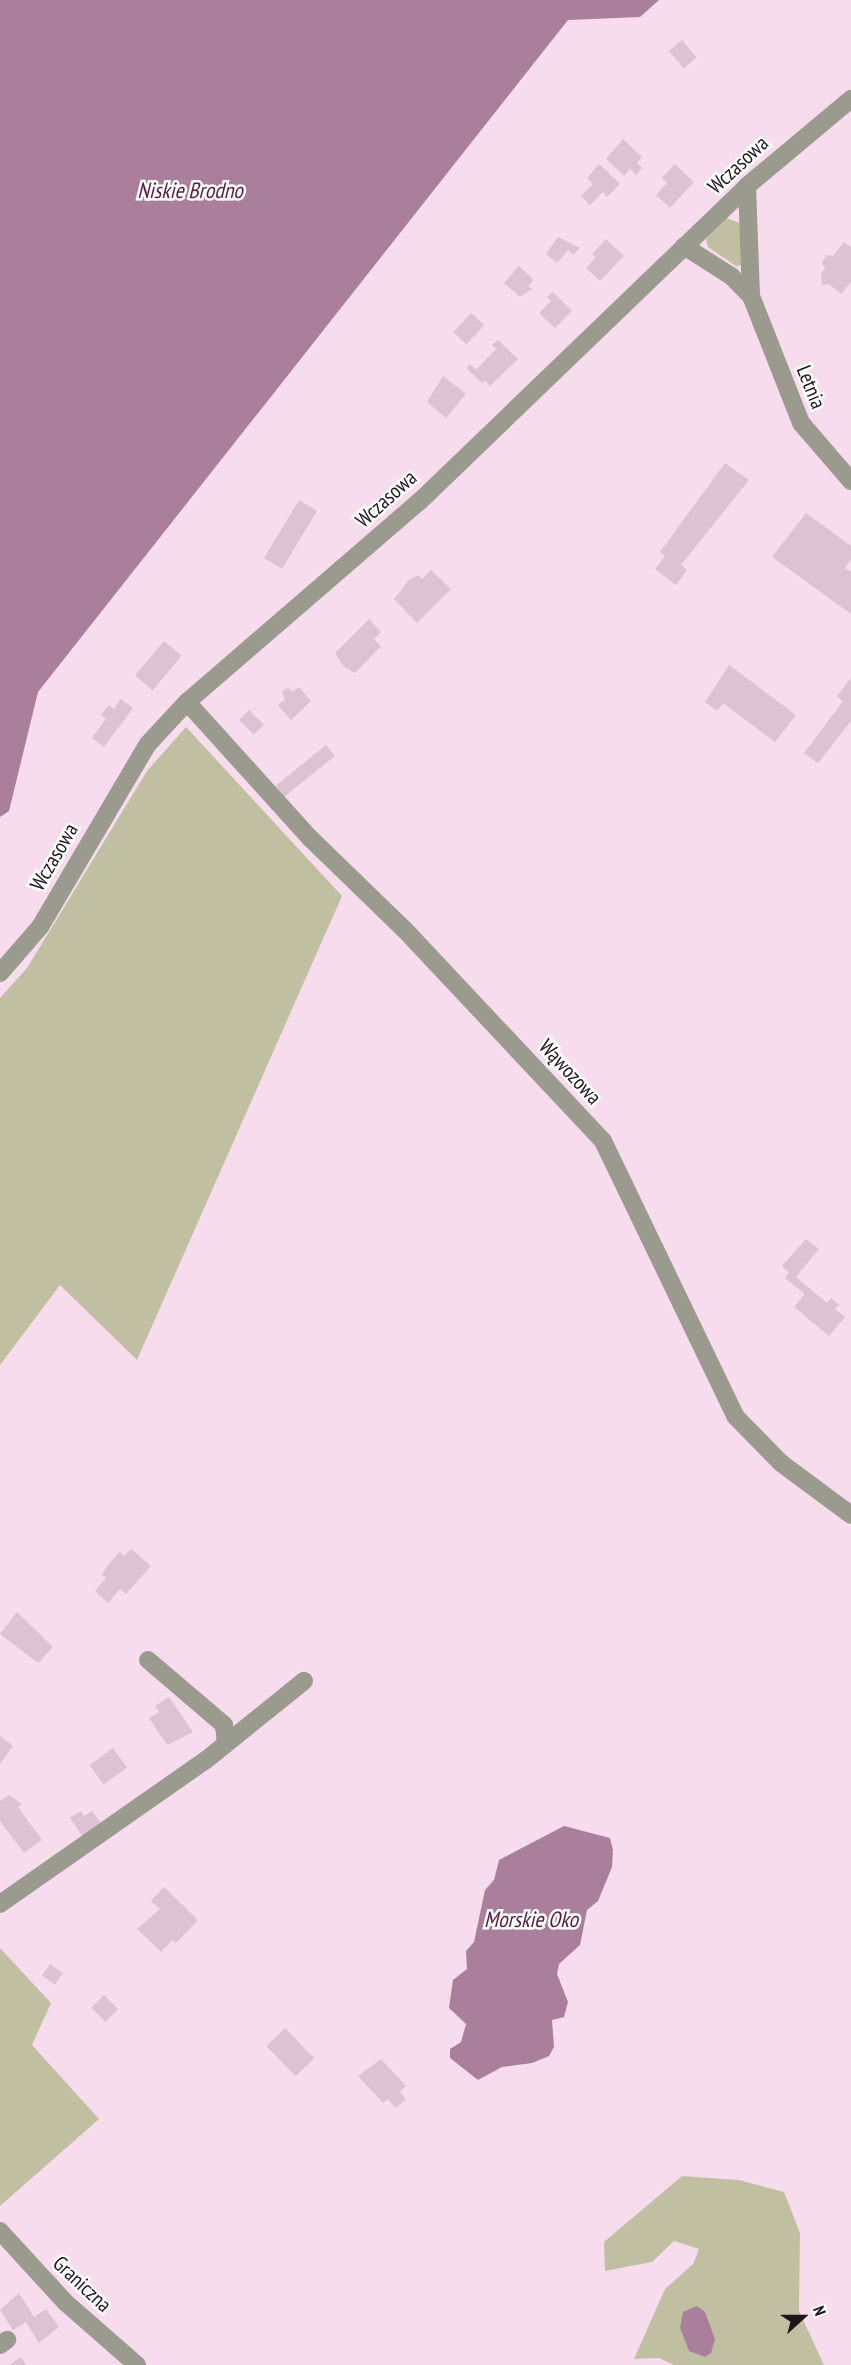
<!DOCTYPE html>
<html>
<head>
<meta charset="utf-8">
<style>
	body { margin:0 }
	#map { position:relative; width:851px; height:2365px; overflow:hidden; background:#f6dced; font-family:"PT Sans Narrow",sans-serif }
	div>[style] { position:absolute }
	.green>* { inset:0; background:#c1bfa2 }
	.water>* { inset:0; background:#aa7f9c }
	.building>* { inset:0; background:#dcc2d3; transform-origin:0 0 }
	.minor>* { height:18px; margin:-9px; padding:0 9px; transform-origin:9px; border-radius:9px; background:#9a9a8e }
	span { translate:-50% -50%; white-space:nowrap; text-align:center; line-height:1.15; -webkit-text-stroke:5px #fff; paint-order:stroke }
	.street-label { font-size:21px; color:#1f161c }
	.water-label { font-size:22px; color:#541e45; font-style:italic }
	.north { position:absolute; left:773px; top:2287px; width:60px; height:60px; -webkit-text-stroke:4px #fff; paint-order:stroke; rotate:69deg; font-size:16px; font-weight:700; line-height:24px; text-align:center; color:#1f161c }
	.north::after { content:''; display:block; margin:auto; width:21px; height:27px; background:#1f161c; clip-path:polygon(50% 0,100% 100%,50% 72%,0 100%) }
</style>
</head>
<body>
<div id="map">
	<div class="green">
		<i style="clip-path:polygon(726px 218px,740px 223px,742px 265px,736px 266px,708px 247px,706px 239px)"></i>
		<i style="clip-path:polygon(186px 727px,342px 896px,137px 1360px,60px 1285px,0 1365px,0 998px,27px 968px,147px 771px)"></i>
		<i style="clip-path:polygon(0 1948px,51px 2003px,32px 2045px,99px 2119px,0 2206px)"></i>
		<i style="clip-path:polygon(682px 2176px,739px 2180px,784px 2192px,800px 2233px,799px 2311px,824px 2365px,674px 2365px,659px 2358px,634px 2359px,665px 2289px,693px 2264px,699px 2249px,674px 2241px,652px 2262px,605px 2271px,604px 2242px)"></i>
	</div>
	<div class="water">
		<i style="clip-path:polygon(0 0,659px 0,640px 17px,568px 20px,38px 692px,9px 811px,0 817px)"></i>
		<i style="clip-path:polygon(564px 1826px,610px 1838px,613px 1850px,612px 1867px,598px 1901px,587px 1910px,580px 1945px,559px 1964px,557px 1974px,568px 2002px,564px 2017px,552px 2020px,554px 2047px,549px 2056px,532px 2063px,502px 2067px,478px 2080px,450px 2058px,450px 2049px,461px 2042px,466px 2024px,449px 2008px,453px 1980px,467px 1969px,466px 1951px,474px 1942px,485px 1890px,494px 1880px,499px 1860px)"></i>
		<i style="clip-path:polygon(697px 2306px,705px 2312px,715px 2339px,711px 2353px,705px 2357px,689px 2351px,680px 2328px,683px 2312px)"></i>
	</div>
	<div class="building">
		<i style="left:682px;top:40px;width:23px;height:17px;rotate:50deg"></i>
		<i style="clip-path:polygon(623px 139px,642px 157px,637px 163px,642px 168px,636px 175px,630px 169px,624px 176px,606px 159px)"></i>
		<i style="clip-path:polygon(599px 164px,620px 184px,607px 197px,603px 192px,590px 205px,581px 196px,593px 184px,587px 178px)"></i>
		<i style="clip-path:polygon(675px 164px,694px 182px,670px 208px,656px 195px,667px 183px,662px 178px)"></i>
		<i style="clip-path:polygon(558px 237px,580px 248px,573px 255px,568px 250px,557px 263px,546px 254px)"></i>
		<i style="clip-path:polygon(606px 239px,624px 256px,600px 281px,586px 268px,596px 257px,592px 254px)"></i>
		<i style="clip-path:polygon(844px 242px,851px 247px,851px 282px,841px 294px,829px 284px,822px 285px,821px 274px,825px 269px,822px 262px,827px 255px,833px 256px)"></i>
		<i style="clip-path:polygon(519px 266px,534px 280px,528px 286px,532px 289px,520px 297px,504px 283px)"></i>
		<i style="clip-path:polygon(553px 292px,572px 311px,555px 328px,539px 313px,551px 301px,547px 297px)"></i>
		<i style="left:471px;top:313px;width:18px;height:26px;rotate:43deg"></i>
		<i style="clip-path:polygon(498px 340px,518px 359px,490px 386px,485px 380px,482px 383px,466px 368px,470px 364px,476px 370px,496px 349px,492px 345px)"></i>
		<i style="clip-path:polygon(443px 376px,466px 394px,446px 418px,427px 402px)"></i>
		<i style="clip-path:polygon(725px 463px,749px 480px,681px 565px,687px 570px,676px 585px,655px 569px,665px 556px,660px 552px)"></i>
		<i style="left:299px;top:500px;width:21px;height:68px;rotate:31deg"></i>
		<i style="clip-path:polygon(806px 513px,851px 546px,851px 559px,845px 568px,851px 572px,851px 614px,772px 557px)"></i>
		<i style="clip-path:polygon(431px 570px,451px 589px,417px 623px,394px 599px,409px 580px,418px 575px,422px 579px)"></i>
		<i style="clip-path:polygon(369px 619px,381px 632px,374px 639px,381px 646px,355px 673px,344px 667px,335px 653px)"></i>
		<i style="left:164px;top:641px;width:23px;height:45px;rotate:40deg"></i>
		<i style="clip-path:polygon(729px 665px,796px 715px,775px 742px,723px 703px,717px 711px,705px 702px)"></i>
		<i style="clip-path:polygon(851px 678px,851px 721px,818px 763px,804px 753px,843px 701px,837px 696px)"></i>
		<i style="clip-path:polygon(299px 687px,311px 701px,291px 720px,278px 705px,285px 700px,282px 691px,288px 688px,293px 692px)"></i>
		<i style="clip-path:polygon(121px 699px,133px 708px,104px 747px,92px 738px,106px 719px,101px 715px,109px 705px,114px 709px)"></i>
		<i style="left:249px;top:710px;width:21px;height:14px;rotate:45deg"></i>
		<i style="left:326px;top:745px;width:14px;height:65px;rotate:51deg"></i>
		<i style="clip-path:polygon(806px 1239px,819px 1249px,796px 1277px,827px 1303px,831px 1298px,839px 1305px,835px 1309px,845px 1317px,829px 1336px,794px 1307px,805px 1294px,785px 1278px,789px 1272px,782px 1266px)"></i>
		<i style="clip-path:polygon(131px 1549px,151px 1566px,126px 1594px,120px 1589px,108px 1603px,95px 1591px,106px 1578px,102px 1574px,108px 1565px,119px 1552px,124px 1556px)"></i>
		<i style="clip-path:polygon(17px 1612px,53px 1647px,38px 1663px,0 1634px)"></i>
		<i style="clip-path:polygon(169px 1697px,193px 1732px,167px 1745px,149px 1718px,159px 1712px,155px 1706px)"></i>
		<i style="clip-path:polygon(0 1736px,13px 1746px,0 1764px)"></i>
		<i style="left:113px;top:1748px;width:24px;height:29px;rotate:54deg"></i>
		<i style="clip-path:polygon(9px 1795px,22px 1804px,18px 1807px,42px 1840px,24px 1853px,0 1821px,0 1801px)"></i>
		<i style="clip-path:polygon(81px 1811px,84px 1816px,92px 1811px,101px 1823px,82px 1836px,70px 1818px)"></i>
		<i style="clip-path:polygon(164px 1887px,198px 1920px,176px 1943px,172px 1940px,161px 1952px,137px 1929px,160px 1909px,151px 1901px)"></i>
		<i style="left:50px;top:1964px;width:16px;height:14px;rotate:35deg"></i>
		<i style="left:104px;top:1995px;width:20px;height:18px;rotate:45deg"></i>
		<i style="left:285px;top:2028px;width:42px;height:26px;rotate:46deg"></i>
		<i style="clip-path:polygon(381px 2059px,406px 2086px,400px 2091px,406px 2100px,395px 2108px,388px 2099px,383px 2103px,358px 2076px)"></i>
		<i style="clip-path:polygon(19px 2293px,34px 2317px,46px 2309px,59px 2327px,39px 2343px,26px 2322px,13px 2330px,0 2310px)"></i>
		<i style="clip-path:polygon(21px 2357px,26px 2365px,9px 2365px)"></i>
	</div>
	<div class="minor">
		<i style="left:747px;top:186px;width:110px;rotate:87.9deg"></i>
		<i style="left:684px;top:246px;width:56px;rotate:32.6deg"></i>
		<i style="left:731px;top:276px;width:28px;rotate:45deg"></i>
		<i style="left:751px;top:296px;width:136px;rotate:68.5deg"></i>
		<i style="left:801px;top:423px;width:77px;rotate:49.2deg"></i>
		<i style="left:187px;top:702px;width:183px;rotate:47.9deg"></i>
		<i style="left:310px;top:838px;width:131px;rotate:44.1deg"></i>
		<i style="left:404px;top:929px;width:291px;rotate:46.8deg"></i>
		<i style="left:603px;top:1141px;width:306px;rotate:64.3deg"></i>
		<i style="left:736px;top:1417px;width:64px;rotate:45.6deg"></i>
		<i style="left:781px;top:1463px;width:87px;rotate:36.6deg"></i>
		<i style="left:0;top:973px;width:61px;rotate:-49deg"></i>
		<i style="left:40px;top:927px;width:212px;rotate:-59.5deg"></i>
		<i style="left:148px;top:744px;width:57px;rotate:-47.1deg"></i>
		<i style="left:187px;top:702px;width:306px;rotate:-40.8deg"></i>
		<i style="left:419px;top:502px;width:455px;rotate:-43.9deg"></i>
		<i style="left:747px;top:186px;width:136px;rotate:-39.9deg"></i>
		<i style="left:148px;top:1660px;width:100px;rotate:40.5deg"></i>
		<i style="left:224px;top:1725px;width:19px;rotate:84deg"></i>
		<i style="left:0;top:1904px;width:251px;rotate:-35deg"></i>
		<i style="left:206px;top:1760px;width:126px;rotate:-38.9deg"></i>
		<i style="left:0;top:2231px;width:96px;rotate:47.5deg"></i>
		<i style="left:65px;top:2302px;width:96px;rotate:41.2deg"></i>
		<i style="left:0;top:2345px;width:9px;rotate:-36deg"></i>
	</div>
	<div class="street-label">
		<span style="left:738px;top:165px;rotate:-43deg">Wczasowa</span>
		<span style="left:811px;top:387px;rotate:68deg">Letnia</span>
		<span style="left:386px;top:499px;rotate:-42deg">Wczasowa</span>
		<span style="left:54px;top:857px;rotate:-60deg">Wczasowa</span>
		<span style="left:570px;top:1072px;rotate:47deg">Wąwozowa</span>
		<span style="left:82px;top:2284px;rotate:43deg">Graniczna</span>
	</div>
	<div class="water-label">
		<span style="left:190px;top:191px">Niskie Brodno</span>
		<span style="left:531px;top:1920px">Morskie Oko</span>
	</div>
	<div class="north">N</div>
</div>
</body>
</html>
